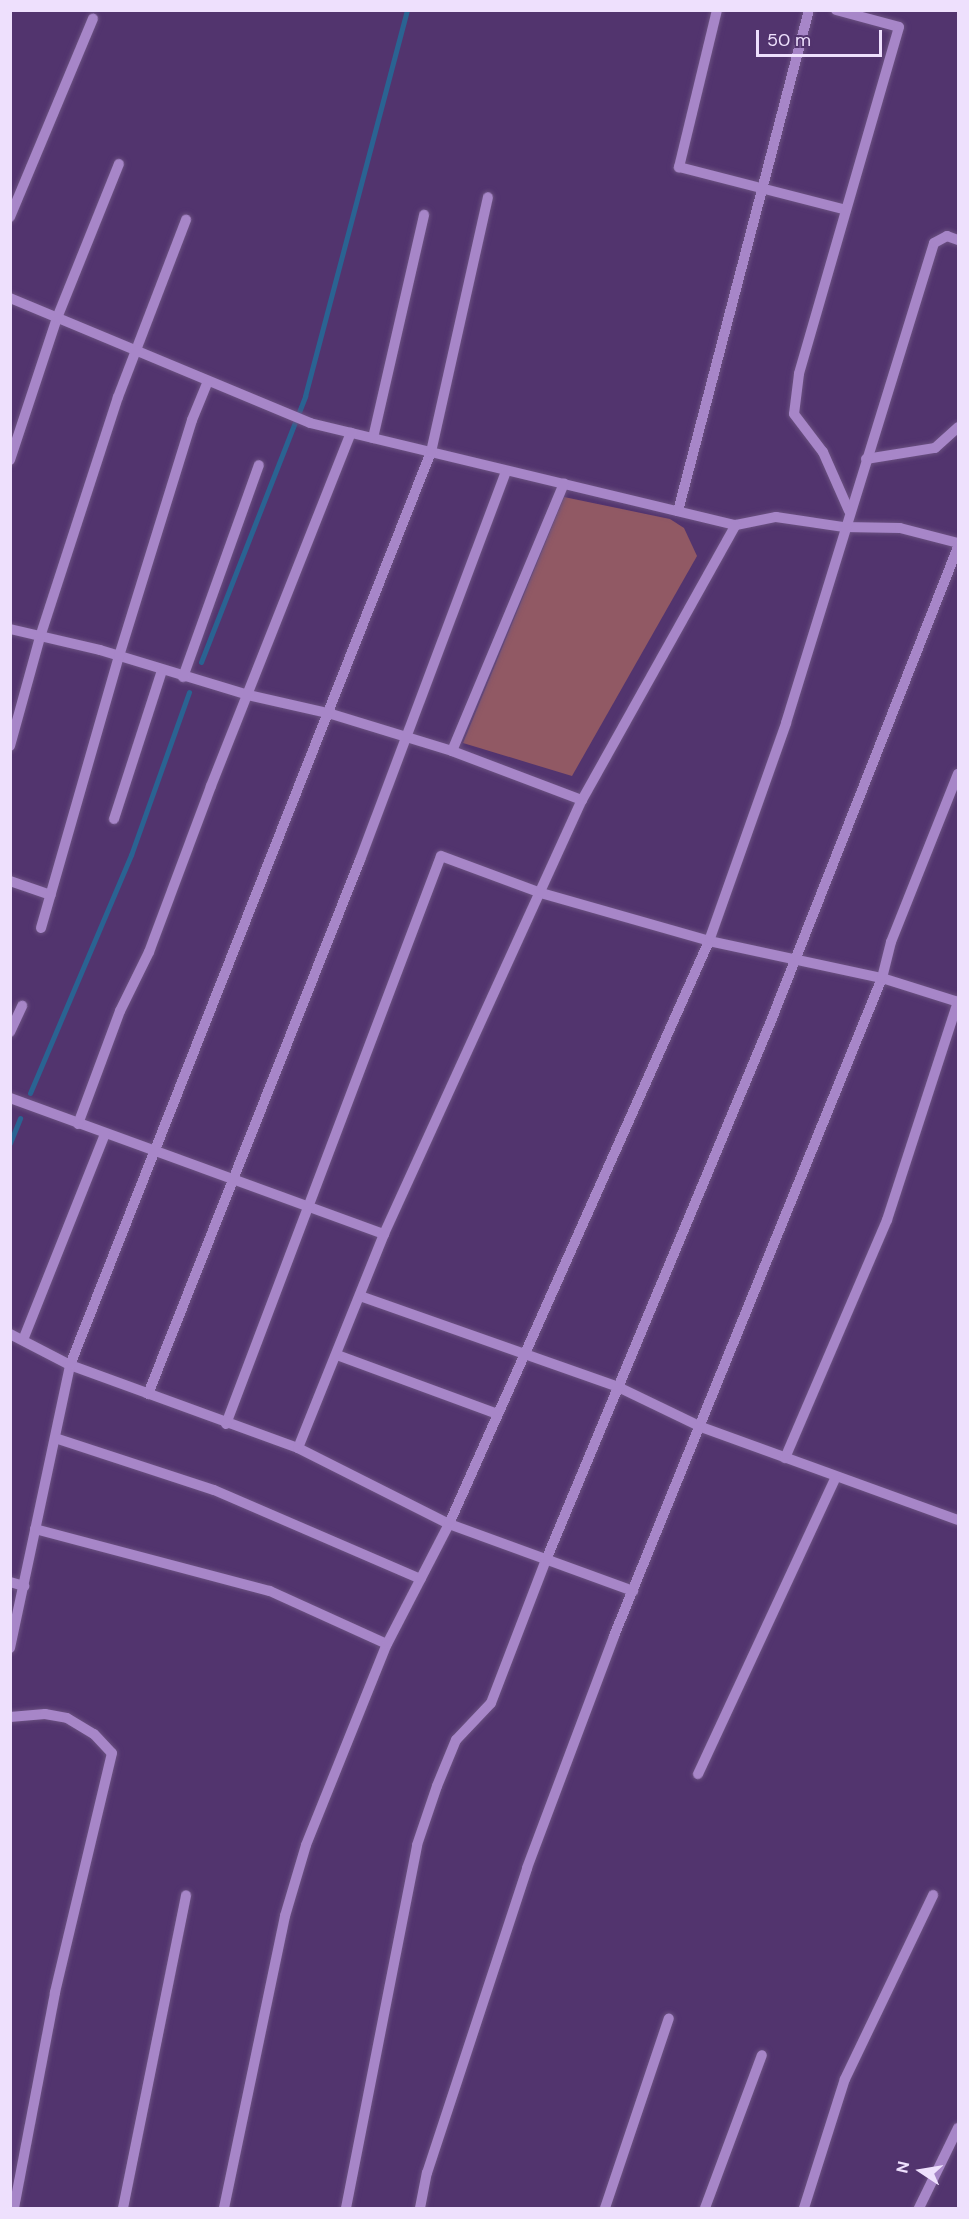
<!DOCTYPE html>
<html>
<head>
<meta charset="utf-8">
<style>
	body { margin:0 }
	#map { position:relative; width:969px; height:2219px; overflow:hidden; background:#52346e; font-family:"DM Sans",sans-serif }
	div>[style] { position:absolute }
	.green>* { inset:0; background:#915964 }
	.stream>* { height:5px; margin:-2.5px; padding:0 2.5px; transform-origin:2.5px; border-radius:2.5px; background:#2a6392 }
	.roads { filter:drop-shadow(0 0 2px #6b5181) drop-shadow(0 0 2px #6b5181) }
	.minor>* { height:10px; margin:-5px; padding:0 5px; transform-origin:5px; border-radius:5px; background:#a786c8 }
	span { translate:-50% -50%; white-space:nowrap; text-align:center; line-height:1.15; -webkit-text-stroke:5px #52346e; paint-order:stroke }
	.frame { position:absolute; inset:0; border:12px solid #eee0fd; pointer-events:none }
	.north { position:absolute; left:891px; top:2141px; width:60px; height:60px; -webkit-text-stroke:4px #52346e; paint-order:stroke; rotate:282deg; font-size:16px; font-weight:700; line-height:24px; text-align:center; color:#eee0fd }
	.north::after { content:''; display:block; margin:auto; width:21px; height:27px; background:#eee0fd; clip-path:polygon(50% 0,100% 100%,50% 72%,0 100%) }
	.scale { position:absolute; left:756px; top:30px; width:126px; height:27px; box-sizing:border-box; border:3px solid #eee0fd; border-top:0; padding-left:8px; font-size:18px; line-height:21px; white-space:nowrap; color:#eee0fd; -webkit-text-stroke:4px #52346e; paint-order:stroke }
</style>
</head>
<body>
<div id="map">
	<div class="green">
		<i style="clip-path:polygon(564px 497px,670px 519px,684px 528px,697px 556px,572px 776px,463px 743px)"></i>
	</div>
	<div class="stream">
		<i style="left:201px;top:662px;width:286px;rotate:-68.6deg"></i>
		<i style="left:305px;top:396px;width:399px;rotate:-75.2deg"></i>
		<i style="left:30px;top:1093px;width:259px;rotate:-67deg"></i>
		<i style="left:131px;top:855px;width:173px;rotate:-70.4deg"></i>
		<i style="left:10px;top:1143px;width:27px;rotate:-68deg"></i>
	</div>
	<div class="roads">
		<div class="minor">
			<i style="left:717px;top:10px;width:162px;rotate:103.6deg"></i>
			<i style="left:679px;top:167px;width:172px;rotate:14.4deg"></i>
			<i style="left:836px;top:10px;width:65px;rotate:15.1deg"></i>
			<i style="left:899px;top:27px;width:361px;rotate:106.1deg"></i>
			<i style="left:799px;top:374px;width:40px;rotate:97.1deg"></i>
			<i style="left:794px;top:414px;width:48px;rotate:52.7deg"></i>
			<i style="left:823px;top:452px;width:64px;rotate:66.2deg"></i>
			<i style="left:10px;top:217px;width:215px;rotate:-67.3deg"></i>
			<i style="left:10px;top:298px;width:325px;rotate:22.6deg"></i>
			<i style="left:310px;top:423px;width:438px;rotate:13.5deg"></i>
			<i style="left:736px;top:525px;width:41px;rotate:-11.3deg"></i>
			<i style="left:776px;top:517px;width:69px;rotate:8.4deg"></i>
			<i style="left:844px;top:527px;width:56px;rotate:1deg"></i>
			<i style="left:900px;top:528px;width:60px;rotate:14.5deg"></i>
			<i style="left:373px;top:438px;width:229px;rotate:-77.1deg"></i>
			<i style="left:866px;top:459px;width:70px;rotate:-9.1deg"></i>
			<i style="left:935px;top:448px;width:31px;rotate:-42deg"></i>
			<i style="left:10px;top:460px;width:150px;rotate:-71.7deg"></i>
			<i style="left:57px;top:318px;width:166px;rotate:-68.1deg"></i>
			<i style="left:678px;top:511px;width:518px;rotate:-75.35deg"></i>
			<i style="left:10px;top:629px;width:92px;rotate:13.1deg"></i>
			<i style="left:100px;top:650px;width:155px;rotate:16.9deg"></i>
			<i style="left:248px;top:695px;width:82px;rotate:12.7deg"></i>
			<i style="left:328px;top:713px;width:130px;rotate:17deg"></i>
			<i style="left:452px;top:751px;width:139px;rotate:20.7deg"></i>
			<i style="left:183px;top:677px;width:225px;rotate:-70.3deg"></i>
			<i style="left:10px;top:746px;width:113px;rotate:-74.6deg"></i>
			<i style="left:40px;top:637px;width:252px;rotate:-72deg"></i>
			<i style="left:118px;top:397px;width:190px;rotate:-69deg"></i>
			<i style="left:452px;top:751px;width:290px;rotate:-67.3deg"></i>
			<i style="left:114px;top:819px;width:157px;rotate:-72.1deg"></i>
			<i style="left:10px;top:881px;width:43px;rotate:18.9deg"></i>
			<i style="left:41px;top:928px;width:283px;rotate:-74deg"></i>
			<i style="left:119px;top:656px;width:247px;rotate:-72.8deg"></i>
			<i style="left:192px;top:420px;width:42px;rotate:-67.7deg"></i>
			<i style="left:10px;top:1032px;width:29px;rotate:-65deg"></i>
			<i style="left:10px;top:1098px;width:398px;rotate:20deg"></i>
			<i style="left:78px;top:1124px;width:121px;rotate:-69.6deg"></i>
			<i style="left:120px;top:1011px;width:66px;rotate:-63.8deg"></i>
			<i style="left:149px;top:952px;width:177px;rotate:-69.5deg"></i>
			<i style="left:211px;top:786px;width:380px;rotate:-68.4deg"></i>
			<i style="left:360px;top:1296px;width:274px;rotate:19.4deg"></i>
			<i style="left:618px;top:1387px;width:92px;rotate:25.7deg"></i>
			<i style="left:701px;top:1427px;width:273px;rotate:19.9deg"></i>
			<i style="left:10px;top:1334px;width:68px;rotate:27.3deg"></i>
			<i style="left:70px;top:1365px;width:243px;rotate:20deg"></i>
			<i style="left:298px;top:1448px;width:169px;rotate:26.7deg"></i>
			<i style="left:449px;top:1524px;width:196px;rotate:20deg"></i>
			<i style="left:23px;top:1340px;width:222px;rotate:-68.3deg"></i>
			<i style="left:337px;top:1355px;width:171px;rotate:20.2deg"></i>
			<i style="left:148px;top:1394px;width:575px;rotate:-68.35deg"></i>
			<i style="left:360px;top:860px;width:415px;rotate:-69.4deg"></i>
			<i style="left:226px;top:1424px;width:607px;rotate:-69.27deg"></i>
			<i style="left:441px;top:856px;width:107px;rotate:20.3deg"></i>
			<i style="left:541px;top:893px;width:175px;rotate:15.9deg"></i>
			<i style="left:709px;top:941px;width:177px;rotate:12.1deg"></i>
			<i style="left:882px;top:978px;width:80px;rotate:17.5deg"></i>
			<i style="left:55px;top:1438px;width:167px;rotate:18.1deg"></i>
			<i style="left:214px;top:1490px;width:225px;rotate:23.3deg"></i>
			<i style="left:298px;top:1448px;width:231px;rotate:-68.1deg"></i>
			<i style="left:384px;top:1234px;width:477px;rotate:-65.5deg"></i>
			<i style="left:582px;top:800px;width:315px;rotate:-60.8deg"></i>
			<i style="left:785px;top:1458px;width:259px;rotate:-66.8deg"></i>
			<i style="left:887px;top:1220px;width:230px;rotate:-72deg"></i>
			<i style="left:35px;top:1529px;width:243px;rotate:14.8deg"></i>
			<i style="left:270px;top:1591px;width:128px;rotate:24.4deg"></i>
			<i style="left:10px;top:1582px;width:15px;rotate:16deg"></i>
			<i style="left:10px;top:1648px;width:289px;rotate:-78deg"></i>
			<i style="left:70px;top:1365px;width:982px;rotate:-68.43deg"></i>
			<i style="left:431px;top:452px;width:261px;rotate:-77.4deg"></i>
			<i style="left:10px;top:1717px;width:35px;rotate:-5deg"></i>
			<i style="left:45px;top:1714px;width:22px;rotate:10deg"></i>
			<i style="left:67px;top:1718px;width:31px;rotate:31deg"></i>
			<i style="left:94px;top:1734px;width:26px;rotate:47deg"></i>
			<i style="left:112px;top:1753px;width:247px;rotate:103.4deg"></i>
			<i style="left:55px;top:1993px;width:219px;rotate:100.8deg"></i>
			<i style="left:698px;top:1774px;width:327px;rotate:-65.1deg"></i>
			<i style="left:123px;top:2208px;width:319px;rotate:-78.6deg"></i>
			<i style="left:224px;top:2208px;width:298px;rotate:-78.2deg"></i>
			<i style="left:285px;top:1916px;width:74px;rotate:-73.5deg"></i>
			<i style="left:306px;top:1845px;width:217px;rotate:-68.1deg"></i>
			<i style="left:387px;top:1644px;width:135px;rotate:-62.7deg"></i>
			<i style="left:449px;top:1524px;width:638px;rotate:-65.96deg"></i>
			<i style="left:709px;top:941px;width:231px;rotate:-70.5deg"></i>
			<i style="left:786px;top:723px;width:502px;rotate:-72.86deg"></i>
			<i style="left:934px;top:243px;width:15px;rotate:-28deg"></i>
			<i style="left:947px;top:236px;width:12px;rotate:20deg"></i>
			<i style="left:346px;top:2208px;width:370px;rotate:-78.9deg"></i>
			<i style="left:417px;top:1845px;width:62px;rotate:-71.3deg"></i>
			<i style="left:437px;top:1786px;width:50px;rotate:-67.6deg"></i>
			<i style="left:456px;top:1740px;width:51px;rotate:-46.6deg"></i>
			<i style="left:491px;top:1703px;width:153px;rotate:-69deg"></i>
			<i style="left:546px;top:1560px;width:584px;rotate:-67.34deg"></i>
			<i style="left:771px;top:1021px;width:510px;rotate:-68.47deg"></i>
			<i style="left:420px;top:2208px;width:36px;rotate:-79deg"></i>
			<i style="left:427px;top:2173px;width:321px;rotate:-71.8deg"></i>
			<i style="left:527px;top:1868px;width:248px;rotate:-69.4deg"></i>
			<i style="left:614px;top:1636px;width:710px;rotate:-67.84deg"></i>
			<i style="left:882px;top:978px;width:37px;rotate:-76deg"></i>
			<i style="left:891px;top:942px;width:181px;rotate:-68.3deg"></i>
			<i style="left:605px;top:2208px;width:200px;rotate:-71.4deg"></i>
			<i style="left:705px;top:2208px;width:163px;rotate:-69.6deg"></i>
			<i style="left:804px;top:2208px;width:135px;rotate:-72.4deg"></i>
			<i style="left:845px;top:2079px;width:204px;rotate:-64.4deg"></i>
			<i style="left:919px;top:2208px;width:89px;rotate:-64deg"></i>
		</div>
	</div>
	<div class="frame"></div>
	<div class="north">N</div>
	<div class="scale">50 m</div>
</div>
</body>
</html>
